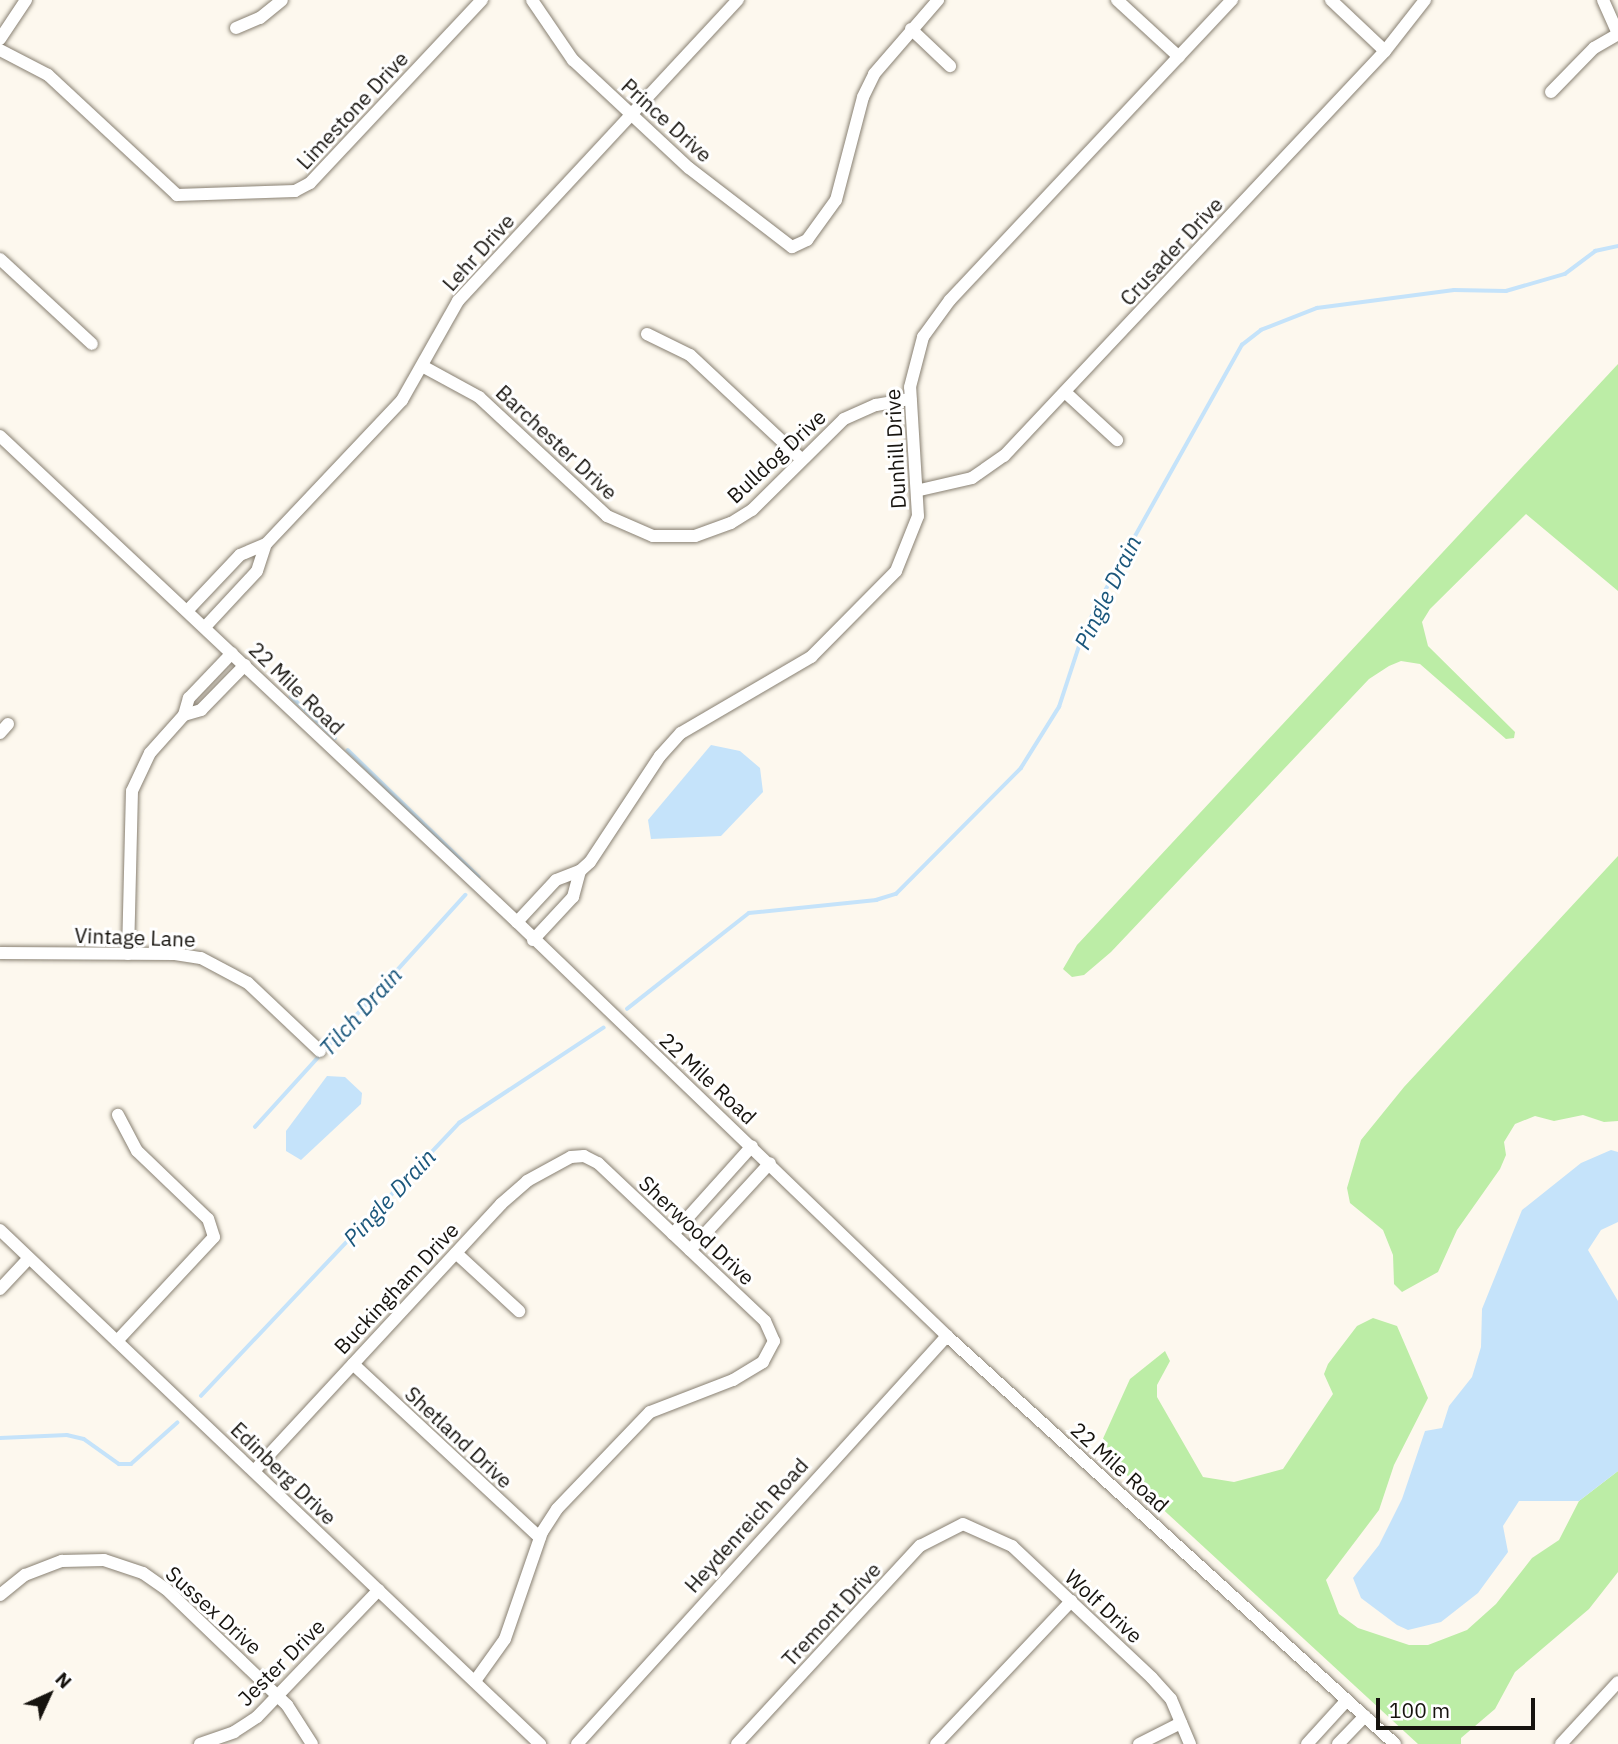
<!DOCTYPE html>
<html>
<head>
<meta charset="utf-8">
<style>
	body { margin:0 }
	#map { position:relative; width:1618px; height:1744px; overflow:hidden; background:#fdf8ee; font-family:"IBM Plex Sans",sans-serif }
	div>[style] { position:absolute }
	.green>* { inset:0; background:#bceda6 }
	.water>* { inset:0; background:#c5e3fa }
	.stream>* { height:3.5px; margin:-1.75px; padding:0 1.75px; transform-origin:1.75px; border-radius:1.75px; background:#c5e3fa }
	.roads { filter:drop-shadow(0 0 2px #888072) drop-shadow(0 0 2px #888072) }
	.minor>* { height:12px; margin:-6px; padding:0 6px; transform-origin:6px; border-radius:6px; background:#fff }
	span { translate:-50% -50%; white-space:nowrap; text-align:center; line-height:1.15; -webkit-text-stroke:6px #fff; paint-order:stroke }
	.street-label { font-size:21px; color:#16130e }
	.water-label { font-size:23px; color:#1b577c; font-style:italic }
	.north { position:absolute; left:14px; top:1660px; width:70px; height:70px; -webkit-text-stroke:5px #fff; paint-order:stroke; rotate:45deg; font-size:19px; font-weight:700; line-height:28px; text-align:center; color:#16130e }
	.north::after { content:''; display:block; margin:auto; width:24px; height:32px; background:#16130e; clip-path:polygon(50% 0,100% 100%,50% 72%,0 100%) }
	.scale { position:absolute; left:1376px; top:1698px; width:159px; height:32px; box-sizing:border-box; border:4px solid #16130e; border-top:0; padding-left:9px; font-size:21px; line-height:24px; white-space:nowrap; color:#16130e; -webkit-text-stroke:5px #fff; paint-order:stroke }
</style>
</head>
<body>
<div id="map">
	<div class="green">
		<i style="clip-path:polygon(1618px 364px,1618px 591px,1526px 514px,1430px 609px,1422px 622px,1428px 646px,1515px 732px,1514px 738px,1506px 739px,1420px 664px,1401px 661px,1389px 666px,1369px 679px,1111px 952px,1084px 975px,1072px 977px,1063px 969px,1077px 945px)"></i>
		<i style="clip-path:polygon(1618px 856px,1618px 1121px,1604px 1122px,1583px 1115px,1554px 1121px,1535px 1116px,1515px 1124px,1504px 1142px,1506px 1155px,1500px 1169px,1457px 1230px,1438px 1272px,1402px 1292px,1394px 1284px,1393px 1255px,1383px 1230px,1350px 1203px,1347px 1188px,1361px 1140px,1404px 1087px)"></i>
		<i style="clip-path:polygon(1373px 1318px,1397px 1326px,1428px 1398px,1394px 1465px,1379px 1510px,1326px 1580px,1339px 1614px,1358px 1628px,1409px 1645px,1428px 1645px,1467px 1630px,1496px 1604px,1532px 1558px,1559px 1540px,1579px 1501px,1618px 1471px,1618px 1572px,1589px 1609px,1515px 1672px,1495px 1709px,1461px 1738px,1461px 1744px,1418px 1744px,1131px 1480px,1101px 1443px,1130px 1379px,1165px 1351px,1170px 1361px,1157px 1385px,1157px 1397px,1203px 1477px,1234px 1482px,1283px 1469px,1333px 1394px,1324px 1374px,1328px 1364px,1357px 1326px)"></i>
	</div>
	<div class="water">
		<i style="clip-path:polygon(711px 745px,740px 751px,760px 768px,763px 792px,721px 836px,651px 839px,648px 820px)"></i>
		<i style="clip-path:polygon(327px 1076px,345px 1077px,362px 1093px,361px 1104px,301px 1160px,286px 1151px,286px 1131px)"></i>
		<i style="clip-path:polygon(1611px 1150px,1618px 1152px,1618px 1222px,1601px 1230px,1588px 1250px,1618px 1301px,1618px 1471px,1579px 1501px,1519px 1501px,1503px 1526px,1508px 1552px,1478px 1593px,1441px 1622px,1408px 1630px,1397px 1625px,1361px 1598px,1353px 1578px,1379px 1545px,1402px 1499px,1425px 1431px,1442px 1428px,1449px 1406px,1472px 1377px,1481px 1347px,1482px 1309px,1522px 1210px,1581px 1163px)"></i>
	</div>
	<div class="stream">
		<i style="left:291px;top:696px;width:61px;rotate:43.7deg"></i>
		<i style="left:348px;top:750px;width:182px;rotate:44.1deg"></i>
		<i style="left:627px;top:1009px;width:155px;rotate:-38.2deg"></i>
		<i style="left:749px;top:913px;width:128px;rotate:-5.8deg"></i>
		<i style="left:876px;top:900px;width:21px;rotate:-17deg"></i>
		<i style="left:896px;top:894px;width:177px;rotate:-45.2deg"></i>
		<i style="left:1021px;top:768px;width:72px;rotate:-58.1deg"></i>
		<i style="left:1059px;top:707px;width:80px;rotate:-71.8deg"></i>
		<i style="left:1084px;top:631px;width:67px;rotate:-62.3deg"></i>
		<i style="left:1115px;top:572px;width:260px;rotate:-60.8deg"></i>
		<i style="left:1242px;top:345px;width:24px;rotate:-38deg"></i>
		<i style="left:1261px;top:330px;width:60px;rotate:-21.4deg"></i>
		<i style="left:1317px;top:308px;width:138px;rotate:-7.5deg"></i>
		<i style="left:1454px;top:290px;width:52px;rotate:1.1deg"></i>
		<i style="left:1506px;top:291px;width:61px;rotate:-16.1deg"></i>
		<i style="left:1565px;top:274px;width:38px;rotate:-37deg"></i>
		<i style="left:1595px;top:251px;width:24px;rotate:-12deg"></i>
		<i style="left:255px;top:1127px;width:313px;rotate:-47.8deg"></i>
		<i style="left:201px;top:1396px;width:376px;rotate:-46.6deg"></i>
		<i style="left:459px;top:1123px;width:173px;rotate:-33.4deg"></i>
		<i style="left:0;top:1438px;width:67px;rotate:-2.6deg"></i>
		<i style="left:67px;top:1435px;width:17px;rotate:13deg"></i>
		<i style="left:84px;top:1439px;width:43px;rotate:35.5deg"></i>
		<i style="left:119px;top:1464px;width:12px"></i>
		<i style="left:131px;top:1464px;width:62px;rotate:-41.7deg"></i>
	</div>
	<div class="roads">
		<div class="minor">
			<i style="left:532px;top:0;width:73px;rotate:55.7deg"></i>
			<i style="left:573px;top:60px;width:158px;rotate:43deg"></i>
			<i style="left:689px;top:168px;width:130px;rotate:37.5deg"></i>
			<i style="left:792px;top:247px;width:17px;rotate:-25deg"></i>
			<i style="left:807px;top:240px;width:49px;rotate:-54.1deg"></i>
			<i style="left:836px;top:200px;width:106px;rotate:-75.3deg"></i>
			<i style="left:863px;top:97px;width:25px;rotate:-64deg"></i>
			<i style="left:874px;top:74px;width:98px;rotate:-49.1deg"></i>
			<i style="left:1117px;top:0;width:84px;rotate:42.6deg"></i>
			<i style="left:1331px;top:0;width:74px;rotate:43.4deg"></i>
			<i style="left:1603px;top:0;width:37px;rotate:66deg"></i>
			<i style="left:236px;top:28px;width:26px;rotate:-23deg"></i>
			<i style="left:260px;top:18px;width:28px;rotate:-39deg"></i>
			<i style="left:911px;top:29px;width:54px;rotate:43.5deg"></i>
			<i style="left:0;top:39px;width:47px;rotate:-56.3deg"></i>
			<i style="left:0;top:50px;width:54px;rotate:27.5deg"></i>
			<i style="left:48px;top:75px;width:176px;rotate:42.9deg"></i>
			<i style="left:177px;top:195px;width:118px;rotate:-1.9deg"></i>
			<i style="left:295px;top:191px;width:17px;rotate:-28deg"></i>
			<i style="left:310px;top:183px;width:251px;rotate:-46.8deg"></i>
			<i style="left:1551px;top:92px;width:62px;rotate:-45.7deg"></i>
			<i style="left:1594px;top:48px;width:28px;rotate:-30deg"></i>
			<i style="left:0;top:259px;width:125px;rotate:42.7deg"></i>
			<i style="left:647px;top:334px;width:48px;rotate:26deg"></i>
			<i style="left:690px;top:355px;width:152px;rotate:43.1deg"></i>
			<i style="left:424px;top:367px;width:63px;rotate:28.6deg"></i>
			<i style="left:479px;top:397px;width:175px;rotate:42.9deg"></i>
			<i style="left:607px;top:516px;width:50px;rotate:23.5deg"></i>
			<i style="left:653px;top:536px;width:42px"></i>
			<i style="left:695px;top:536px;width:38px;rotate:-20deg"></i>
			<i style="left:731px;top:523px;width:25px;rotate:-32deg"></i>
			<i style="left:752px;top:510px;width:129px;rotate:-44.7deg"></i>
			<i style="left:844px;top:419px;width:35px;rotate:-24deg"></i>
			<i style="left:876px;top:405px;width:35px;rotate:-10deg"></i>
			<i style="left:1065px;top:392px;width:71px;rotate:42.7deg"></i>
			<i style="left:0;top:436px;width:710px;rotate:43.23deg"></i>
			<i style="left:517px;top:922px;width:597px;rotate:43.91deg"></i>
			<i style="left:947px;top:1336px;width:606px;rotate:42.32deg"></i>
			<i style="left:920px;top:490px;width:53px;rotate:-13deg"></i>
			<i style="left:972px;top:478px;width:39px;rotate:-35deg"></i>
			<i style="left:1004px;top:456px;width:556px;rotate:-46.75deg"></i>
			<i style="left:1385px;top:51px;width:65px;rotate:-51.9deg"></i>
			<i style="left:187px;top:611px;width:77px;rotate:-46.6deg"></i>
			<i style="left:240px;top:555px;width:28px;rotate:-23deg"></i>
			<i style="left:266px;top:544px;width:198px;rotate:-46.6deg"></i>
			<i style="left:402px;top:400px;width:114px;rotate:-60.5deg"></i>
			<i style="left:458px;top:301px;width:411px;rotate:-47.1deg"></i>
			<i style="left:205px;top:627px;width:76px;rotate:-47.1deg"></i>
			<i style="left:257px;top:571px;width:28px;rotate:-72deg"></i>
			<i style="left:184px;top:715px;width:18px;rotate:-16deg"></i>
			<i style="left:201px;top:710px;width:63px;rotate:-45.6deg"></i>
			<i style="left:0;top:733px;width:12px;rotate:-48deg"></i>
			<i style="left:517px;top:922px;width:57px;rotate:-47.1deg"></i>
			<i style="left:556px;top:880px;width:26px;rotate:-21deg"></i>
			<i style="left:580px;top:871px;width:13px;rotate:-42deg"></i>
			<i style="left:590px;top:862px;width:127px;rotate:-56.6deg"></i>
			<i style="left:660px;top:756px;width:31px;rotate:-48deg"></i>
			<i style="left:681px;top:733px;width:151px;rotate:-30.3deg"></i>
			<i style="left:811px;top:657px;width:121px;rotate:-45.3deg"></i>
			<i style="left:896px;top:571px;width:59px;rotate:-68.2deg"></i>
			<i style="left:918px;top:516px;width:129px;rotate:-93.5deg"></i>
			<i style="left:910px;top:387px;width:52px;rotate:-75.4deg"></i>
			<i style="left:923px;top:337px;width:46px;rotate:-53.9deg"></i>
			<i style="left:950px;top:300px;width:412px;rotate:-46.8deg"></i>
			<i style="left:533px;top:940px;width:59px;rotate:-47.1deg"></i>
			<i style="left:573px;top:897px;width:27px;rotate:-75deg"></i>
			<i style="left:0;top:953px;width:175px;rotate:0.3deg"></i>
			<i style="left:175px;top:954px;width:26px;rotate:9deg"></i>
			<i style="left:201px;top:958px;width:53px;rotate:28deg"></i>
			<i style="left:248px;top:983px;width:99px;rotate:43.4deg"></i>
			<i style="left:128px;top:954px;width:163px;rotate:-88.6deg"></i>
			<i style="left:132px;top:791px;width:42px;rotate:-64.7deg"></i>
			<i style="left:150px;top:753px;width:51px;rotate:-48.2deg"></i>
			<i style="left:184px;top:715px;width:18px;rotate:-74deg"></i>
			<i style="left:189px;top:698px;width:62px;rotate:-46.3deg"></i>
			<i style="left:0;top:1230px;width:746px;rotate:43.59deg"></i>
			<i style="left:673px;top:1234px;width:118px;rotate:-48.1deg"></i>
			<i style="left:690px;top:1250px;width:118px;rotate:-47.4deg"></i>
			<i style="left:456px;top:1253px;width:86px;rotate:42.6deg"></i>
			<i style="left:0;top:1289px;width:42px;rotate:-46.9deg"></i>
			<i style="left:117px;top:1341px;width:142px;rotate:-47deg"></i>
			<i style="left:214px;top:1237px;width:19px;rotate:-108deg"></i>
			<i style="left:208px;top:1219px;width:98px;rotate:-136.2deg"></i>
			<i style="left:137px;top:1151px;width:41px;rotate:-117.8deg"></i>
			<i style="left:353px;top:1364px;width:255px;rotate:42.9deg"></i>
			<i style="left:254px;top:1471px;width:364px;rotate:-47.2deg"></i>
			<i style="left:501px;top:1204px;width:35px;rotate:-41deg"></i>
			<i style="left:527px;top:1181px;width:50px;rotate:-28.6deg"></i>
			<i style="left:571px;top:1157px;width:13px;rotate:-4deg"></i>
			<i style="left:584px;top:1156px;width:16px;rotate:27deg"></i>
			<i style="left:598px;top:1163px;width:230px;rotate:43.4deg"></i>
			<i style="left:765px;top:1321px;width:22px;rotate:66deg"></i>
			<i style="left:774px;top:1341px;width:24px;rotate:118deg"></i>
			<i style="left:763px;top:1362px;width:35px;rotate:149deg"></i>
			<i style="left:733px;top:1380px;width:89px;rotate:158.9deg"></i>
			<i style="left:650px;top:1412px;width:134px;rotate:133.8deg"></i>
			<i style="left:557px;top:1509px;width:27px;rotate:123deg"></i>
			<i style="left:542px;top:1532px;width:113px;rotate:109.1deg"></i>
			<i style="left:505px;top:1639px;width:52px;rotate:125.5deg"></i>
			<i style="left:0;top:1595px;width:32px;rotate:-39deg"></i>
			<i style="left:25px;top:1575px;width:40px;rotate:-21deg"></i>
			<i style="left:62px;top:1561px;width:42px;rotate:-1.4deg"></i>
			<i style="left:104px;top:1560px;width:41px;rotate:18.4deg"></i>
			<i style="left:143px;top:1573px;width:28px;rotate:35deg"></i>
			<i style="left:166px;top:1589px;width:168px;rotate:43.8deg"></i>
			<i style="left:287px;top:1705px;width:46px;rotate:57.3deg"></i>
			<i style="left:200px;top:1744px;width:36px;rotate:-19deg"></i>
			<i style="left:234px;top:1732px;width:27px;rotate:-33deg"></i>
			<i style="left:257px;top:1717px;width:176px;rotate:-46.2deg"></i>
			<i style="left:577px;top:1744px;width:551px;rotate:-47.8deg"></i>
			<i style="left:737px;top:1744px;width:270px;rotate:-47.3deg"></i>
			<i style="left:920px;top:1546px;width:48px;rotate:-27.1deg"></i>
			<i style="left:963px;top:1524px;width:54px;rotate:24.2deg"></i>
			<i style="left:1012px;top:1546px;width:192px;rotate:43.3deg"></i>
			<i style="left:1152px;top:1678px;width:28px;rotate:48deg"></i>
			<i style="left:1171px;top:1699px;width:49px;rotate:67.1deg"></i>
			<i style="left:936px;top:1744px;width:197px;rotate:-46.6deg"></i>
			<i style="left:1139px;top:1744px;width:47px;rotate:-26.6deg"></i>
			<i style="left:1307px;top:1744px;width:59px;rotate:-47.7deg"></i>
			<i style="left:1338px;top:1744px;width:39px;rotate:-46deg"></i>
			<i style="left:1561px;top:1744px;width:84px;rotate:-47.4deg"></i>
		</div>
	</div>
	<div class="street-label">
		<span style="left:352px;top:110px;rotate:-47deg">Limestone Drive</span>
		<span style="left:667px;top:120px;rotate:42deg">Prince Drive</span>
		<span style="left:1171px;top:251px;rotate:-47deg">Crusader Drive</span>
		<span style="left:478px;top:252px;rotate:-48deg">Lehr Drive</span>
		<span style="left:557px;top:442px;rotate:43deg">Barchester Drive</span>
		<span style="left:895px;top:449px;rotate:-93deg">Dunhill Drive</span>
		<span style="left:776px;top:456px;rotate:-43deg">Bulldog Drive</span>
		<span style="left:297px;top:688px;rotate:44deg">22 Mile Road</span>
		<span style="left:135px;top:937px;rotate:2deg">Vintage Lane</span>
		<span style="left:708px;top:1078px;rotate:43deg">22 Mile Road</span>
		<span style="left:697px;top:1230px;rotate:43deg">Sherwood Drive</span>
		<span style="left:396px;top:1288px;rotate:-47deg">Buckingham Drive</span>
		<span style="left:459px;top:1437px;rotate:43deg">Shetland Drive</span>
		<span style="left:1120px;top:1467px;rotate:42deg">22 Mile Road</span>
		<span style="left:284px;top:1473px;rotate:44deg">Edinberg Drive</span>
		<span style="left:746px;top:1525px;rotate:-48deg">Heydenreich Road</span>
		<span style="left:1104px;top:1606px;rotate:43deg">Wolf Drive</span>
		<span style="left:214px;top:1610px;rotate:42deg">Sussex Drive</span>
		<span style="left:831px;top:1614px;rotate:-47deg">Tremont Drive</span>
		<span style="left:281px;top:1662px;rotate:-45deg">Jester Drive</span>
	</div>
	<div class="water-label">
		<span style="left:1107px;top:592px;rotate:-64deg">Pingle Drain</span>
		<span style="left:360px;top:1011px;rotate:-48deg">Tilch Drain</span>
		<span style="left:389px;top:1197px;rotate:-47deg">Pingle Drain</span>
	</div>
	<div class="north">N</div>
	<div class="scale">100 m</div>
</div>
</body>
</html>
